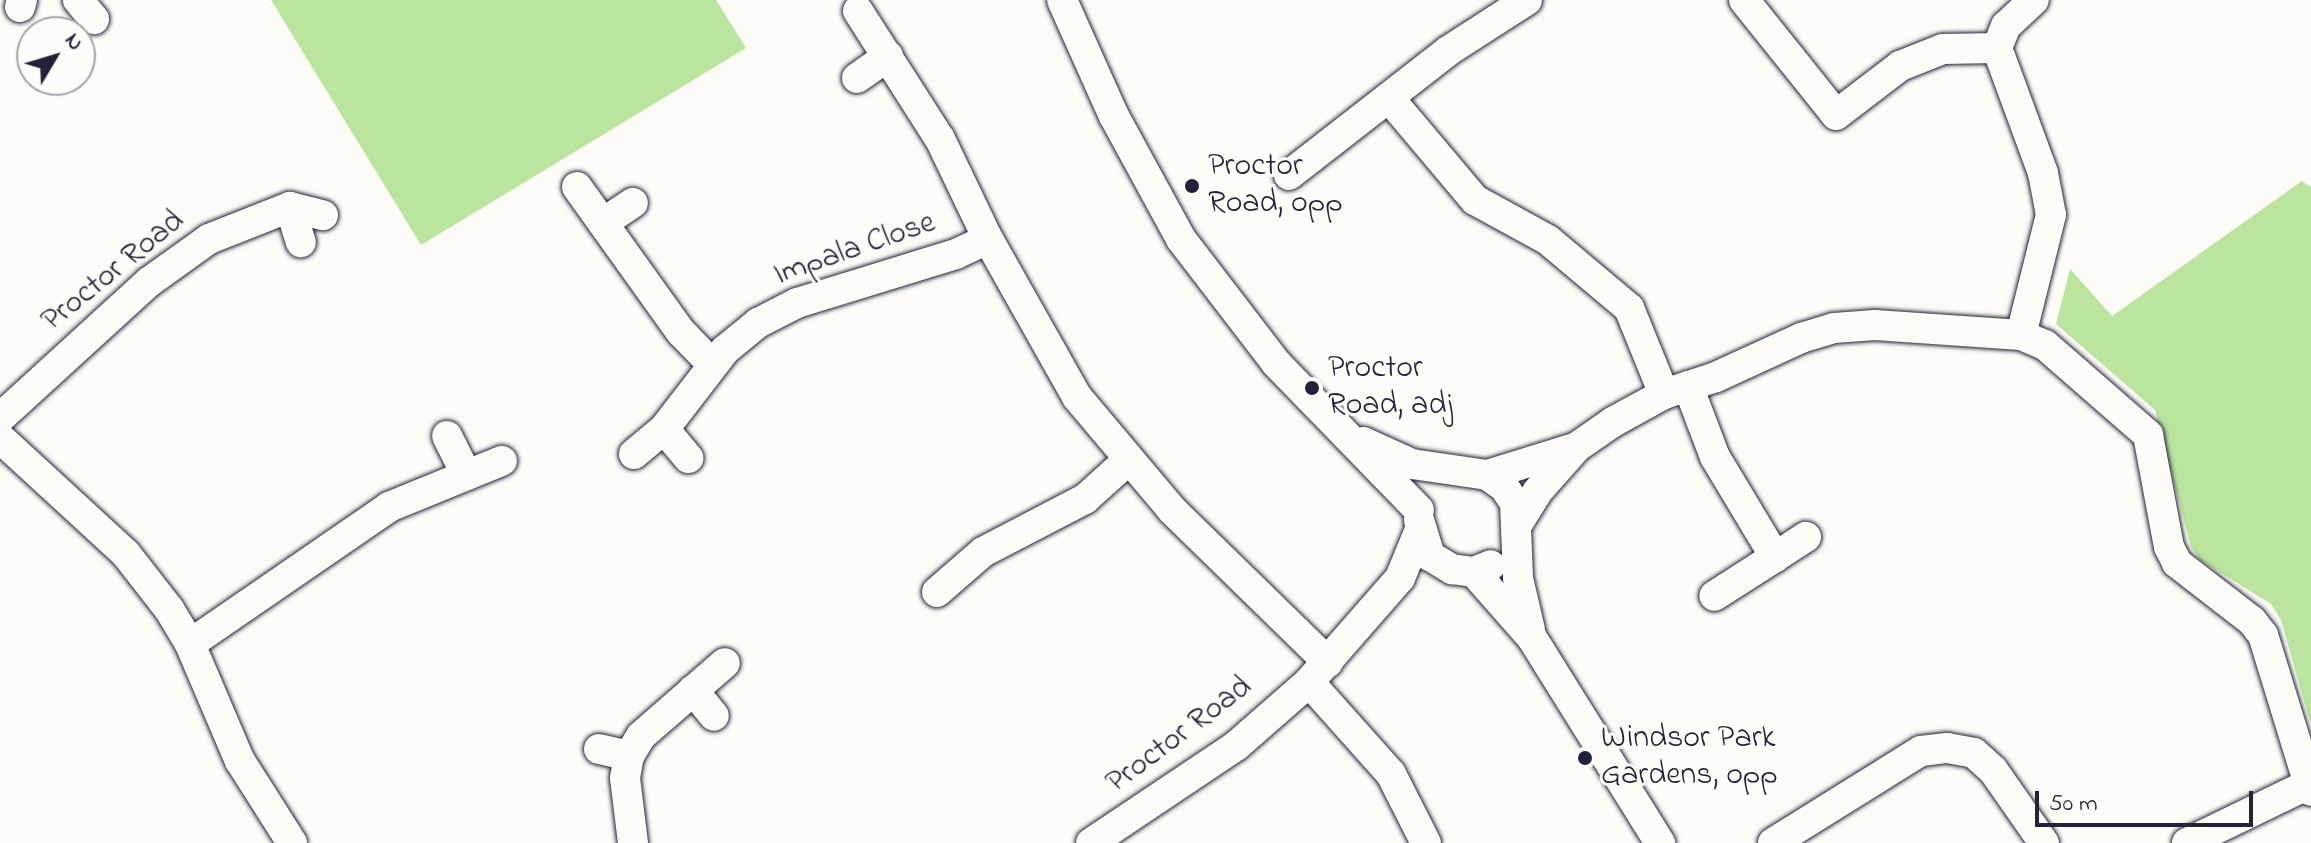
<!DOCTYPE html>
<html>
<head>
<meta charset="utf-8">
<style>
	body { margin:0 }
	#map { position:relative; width:2311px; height:843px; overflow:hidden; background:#fdfcf7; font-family:"Indie Flower",sans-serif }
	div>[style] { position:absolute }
	.green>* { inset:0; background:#bbe49f }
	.roads { filter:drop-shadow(0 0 2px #22223b) drop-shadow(0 0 2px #22223b) }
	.minor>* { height:30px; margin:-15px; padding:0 15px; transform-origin:15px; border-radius:15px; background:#fdfcf7 }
	.dots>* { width:22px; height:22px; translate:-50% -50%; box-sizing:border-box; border:4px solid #fdfcf7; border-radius:50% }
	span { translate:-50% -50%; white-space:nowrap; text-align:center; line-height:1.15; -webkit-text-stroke:6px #fdfcf7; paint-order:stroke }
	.poi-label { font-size:32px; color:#22223b }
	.left { translate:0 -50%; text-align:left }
	.street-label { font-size:32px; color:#22223b }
	.north { position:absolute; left:16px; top:16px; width:80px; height:80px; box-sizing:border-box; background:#fdfcf7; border:2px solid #a5a5ac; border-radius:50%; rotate:52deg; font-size:22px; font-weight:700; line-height:32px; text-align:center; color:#22223b }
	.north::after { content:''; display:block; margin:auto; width:28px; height:36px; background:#22223b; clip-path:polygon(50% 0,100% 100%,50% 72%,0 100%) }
	.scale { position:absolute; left:2035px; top:791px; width:218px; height:36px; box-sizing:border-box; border:4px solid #22223b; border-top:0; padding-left:10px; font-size:24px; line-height:28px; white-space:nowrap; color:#22223b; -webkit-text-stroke:6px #fdfcf7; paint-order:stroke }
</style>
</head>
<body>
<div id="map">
	<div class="green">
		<i style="clip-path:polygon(271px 0,716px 0,746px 48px,421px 245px)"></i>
		<i style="clip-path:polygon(2302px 181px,2311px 187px,2311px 725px,2281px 620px,2271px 604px,2200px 560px,2191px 547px,2155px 410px,2056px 324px,2070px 269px,2112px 316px)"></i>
	</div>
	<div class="roads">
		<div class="minor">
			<i style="left:78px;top:0;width:25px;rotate:50deg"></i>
			<i style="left:1062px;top:0;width:127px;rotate:65.9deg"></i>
			<i style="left:1114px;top:116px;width:140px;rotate:61.4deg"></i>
			<i style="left:1181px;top:239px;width:156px;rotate:52.5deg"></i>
			<i style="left:1276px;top:363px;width:205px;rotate:45.8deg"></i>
			<i style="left:1744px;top:0;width:147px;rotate:51.3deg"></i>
			<i style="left:1836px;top:115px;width:81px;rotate:-37.4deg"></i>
			<i style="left:1900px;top:66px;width:46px;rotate:-21.6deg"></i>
			<i style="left:1943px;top:49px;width:54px;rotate:-1.1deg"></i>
			<i style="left:20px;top:7px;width:7px;rotate:-74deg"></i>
			<i style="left:858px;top:11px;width:152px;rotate:57.4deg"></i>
			<i style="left:940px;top:139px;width:111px;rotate:64.4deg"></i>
			<i style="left:988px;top:239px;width:181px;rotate:60.6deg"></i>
			<i style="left:1077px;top:397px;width:148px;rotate:49.9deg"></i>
			<i style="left:1172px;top:510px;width:218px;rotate:44.3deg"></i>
			<i style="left:857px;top:78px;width:38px;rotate:-35deg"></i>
			<i style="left:1389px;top:98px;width:133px;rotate:49.9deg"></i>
			<i style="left:1475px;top:200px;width:83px;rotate:28.7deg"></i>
			<i style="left:1548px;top:240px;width:106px;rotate:40deg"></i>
			<i style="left:1629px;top:308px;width:93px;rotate:67.9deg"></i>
			<i style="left:1289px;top:175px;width:202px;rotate:-37.9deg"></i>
			<i style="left:1448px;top:51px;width:94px;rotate:-32.8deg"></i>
			<i style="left:577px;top:187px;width:178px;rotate:54.4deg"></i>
			<i style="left:681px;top:332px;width:45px;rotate:45.9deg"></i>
			<i style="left:290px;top:207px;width:37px;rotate:73deg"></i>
			<i style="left:603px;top:223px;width:36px;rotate:-34deg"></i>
			<i style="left:2021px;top:335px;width:124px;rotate:-76deg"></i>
			<i style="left:2051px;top:215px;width:43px;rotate:-100.8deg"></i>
			<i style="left:2043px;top:173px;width:133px;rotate:-110.2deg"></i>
			<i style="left:1997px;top:48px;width:24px;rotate:-68deg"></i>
			<i style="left:2006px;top:26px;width:38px;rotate:-43deg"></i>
			<i style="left:1688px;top:386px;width:76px;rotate:69.2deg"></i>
			<i style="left:1715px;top:457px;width:117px;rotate:59deg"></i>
			<i style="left:1775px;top:557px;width:72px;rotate:147.4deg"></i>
			<i style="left:0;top:418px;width:202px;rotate:-42.4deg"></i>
			<i style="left:149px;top:282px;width:74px;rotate:-35.6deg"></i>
			<i style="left:209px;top:239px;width:87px;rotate:-21.6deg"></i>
			<i style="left:290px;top:207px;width:34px;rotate:14deg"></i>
			<i style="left:664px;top:429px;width:38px;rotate:50deg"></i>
			<i style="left:447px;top:436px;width:40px;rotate:63.4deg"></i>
			<i style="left:0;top:438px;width:171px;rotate:42.6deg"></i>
			<i style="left:126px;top:554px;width:70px;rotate:52deg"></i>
			<i style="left:169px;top:609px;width:41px;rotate:59deg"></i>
			<i style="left:190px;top:644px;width:127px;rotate:66.9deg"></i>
			<i style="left:240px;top:761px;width:97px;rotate:57.6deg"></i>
			<i style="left:1363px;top:442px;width:54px;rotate:24.2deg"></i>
			<i style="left:1412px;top:464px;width:76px;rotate:8.3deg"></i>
			<i style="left:1487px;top:475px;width:21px;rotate:35deg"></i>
			<i style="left:1504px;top:487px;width:19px;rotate:55deg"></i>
			<i style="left:1515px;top:503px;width:75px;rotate:87.7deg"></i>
			<i style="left:1518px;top:578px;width:53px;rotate:77deg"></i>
			<i style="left:634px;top:454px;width:39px;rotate:-40deg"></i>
			<i style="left:664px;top:429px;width:100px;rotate:-52.3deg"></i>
			<i style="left:725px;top:350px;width:43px;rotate:-39.3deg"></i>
			<i style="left:758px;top:323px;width:44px;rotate:-27.1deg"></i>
			<i style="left:797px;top:303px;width:166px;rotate:-17.1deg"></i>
			<i style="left:956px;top:254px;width:35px;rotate:-25deg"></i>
			<i style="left:1487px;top:475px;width:92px;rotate:-17.1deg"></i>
			<i style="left:1419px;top:520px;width:38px;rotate:73deg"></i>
			<i style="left:1430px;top:556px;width:26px;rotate:31deg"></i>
			<i style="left:1452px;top:569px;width:22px;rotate:8deg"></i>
			<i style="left:1474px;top:572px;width:18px;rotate:-22deg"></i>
			<i style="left:1518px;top:523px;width:36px;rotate:-58deg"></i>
			<i style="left:1537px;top:492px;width:60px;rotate:-48.4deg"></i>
			<i style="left:1577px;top:447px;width:44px;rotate:-34.8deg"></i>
			<i style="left:1613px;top:422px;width:58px;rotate:-28.8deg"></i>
			<i style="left:1664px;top:394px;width:55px;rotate:-18.1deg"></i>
			<i style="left:1716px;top:377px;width:94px;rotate:-24.6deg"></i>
			<i style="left:1801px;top:338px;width:34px;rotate:-17deg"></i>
			<i style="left:1834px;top:328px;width:41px;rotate:-4.2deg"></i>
			<i style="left:1875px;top:325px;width:146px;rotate:3.9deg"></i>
			<i style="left:2021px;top:335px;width:26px;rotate:23deg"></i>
			<i style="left:2045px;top:345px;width:137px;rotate:41.1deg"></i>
			<i style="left:2148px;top:435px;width:114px;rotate:79.4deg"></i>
			<i style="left:2169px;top:547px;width:18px;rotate:63deg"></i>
			<i style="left:2177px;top:563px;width:95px;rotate:37.7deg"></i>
			<i style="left:2252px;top:621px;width:18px;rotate:52deg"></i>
			<i style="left:2263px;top:635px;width:163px;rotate:72.9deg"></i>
			<i style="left:1775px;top:557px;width:37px;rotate:-33deg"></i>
			<i style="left:1474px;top:572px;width:88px;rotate:48.7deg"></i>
			<i style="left:1532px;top:638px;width:242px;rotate:58deg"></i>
			<i style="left:937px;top:592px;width:61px;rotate:-41deg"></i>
			<i style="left:983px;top:552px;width:115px;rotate:-27.5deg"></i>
			<i style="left:1085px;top:499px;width:58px;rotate:-42.2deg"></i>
			<i style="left:190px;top:644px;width:242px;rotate:-34.5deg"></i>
			<i style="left:389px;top:507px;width:122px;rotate:-22.2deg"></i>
			<i style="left:1309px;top:682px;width:123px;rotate:48.3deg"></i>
			<i style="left:1391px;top:774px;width:77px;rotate:63.1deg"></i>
			<i style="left:693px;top:690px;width:33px;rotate:51deg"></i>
			<i style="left:599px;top:749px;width:31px;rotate:13deg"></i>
			<i style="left:633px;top:843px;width:65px;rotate:-97deg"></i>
			<i style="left:625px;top:778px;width:22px;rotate:-80deg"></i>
			<i style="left:629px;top:756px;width:23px;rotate:-59deg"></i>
			<i style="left:641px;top:736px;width:111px;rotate:-41deg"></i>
			<i style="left:1091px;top:843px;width:174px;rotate:-33.8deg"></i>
			<i style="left:1236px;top:746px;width:97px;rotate:-41.2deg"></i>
			<i style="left:1309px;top:682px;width:138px;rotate:-48.8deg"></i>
			<i style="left:1400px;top:578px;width:50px;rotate:-67.6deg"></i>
			<i style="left:1773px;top:843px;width:174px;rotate:-31.9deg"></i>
			<i style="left:1921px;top:751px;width:26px;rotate:-7deg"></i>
			<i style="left:1947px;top:748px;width:27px;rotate:10deg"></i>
			<i style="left:1974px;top:753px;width:25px;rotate:42deg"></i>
			<i style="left:1993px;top:770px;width:89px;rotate:55.1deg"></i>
			<i style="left:2187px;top:843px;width:133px;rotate:-25.8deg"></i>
		</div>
	</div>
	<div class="dots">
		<i style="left:1192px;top:186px;background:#22223b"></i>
		<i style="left:1312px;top:388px;background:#22223b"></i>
		<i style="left:1585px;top:758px;background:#22223b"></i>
	</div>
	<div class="poi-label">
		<span class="left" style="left:1208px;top:186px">Proctor<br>Road, opp</span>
		<span class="left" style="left:1328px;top:388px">Proctor<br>Road, adj</span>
		<span class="left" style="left:1601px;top:758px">Windsor Park<br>Gardens, opp</span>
	</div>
	<div class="street-label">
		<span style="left:855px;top:250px;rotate:-19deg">Impala Close</span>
		<span style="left:114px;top:272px;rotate:-39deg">Proctor Road</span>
		<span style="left:1180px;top:736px;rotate:-37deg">Proctor Road</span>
	</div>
	<div class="north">N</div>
	<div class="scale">50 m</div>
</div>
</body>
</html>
